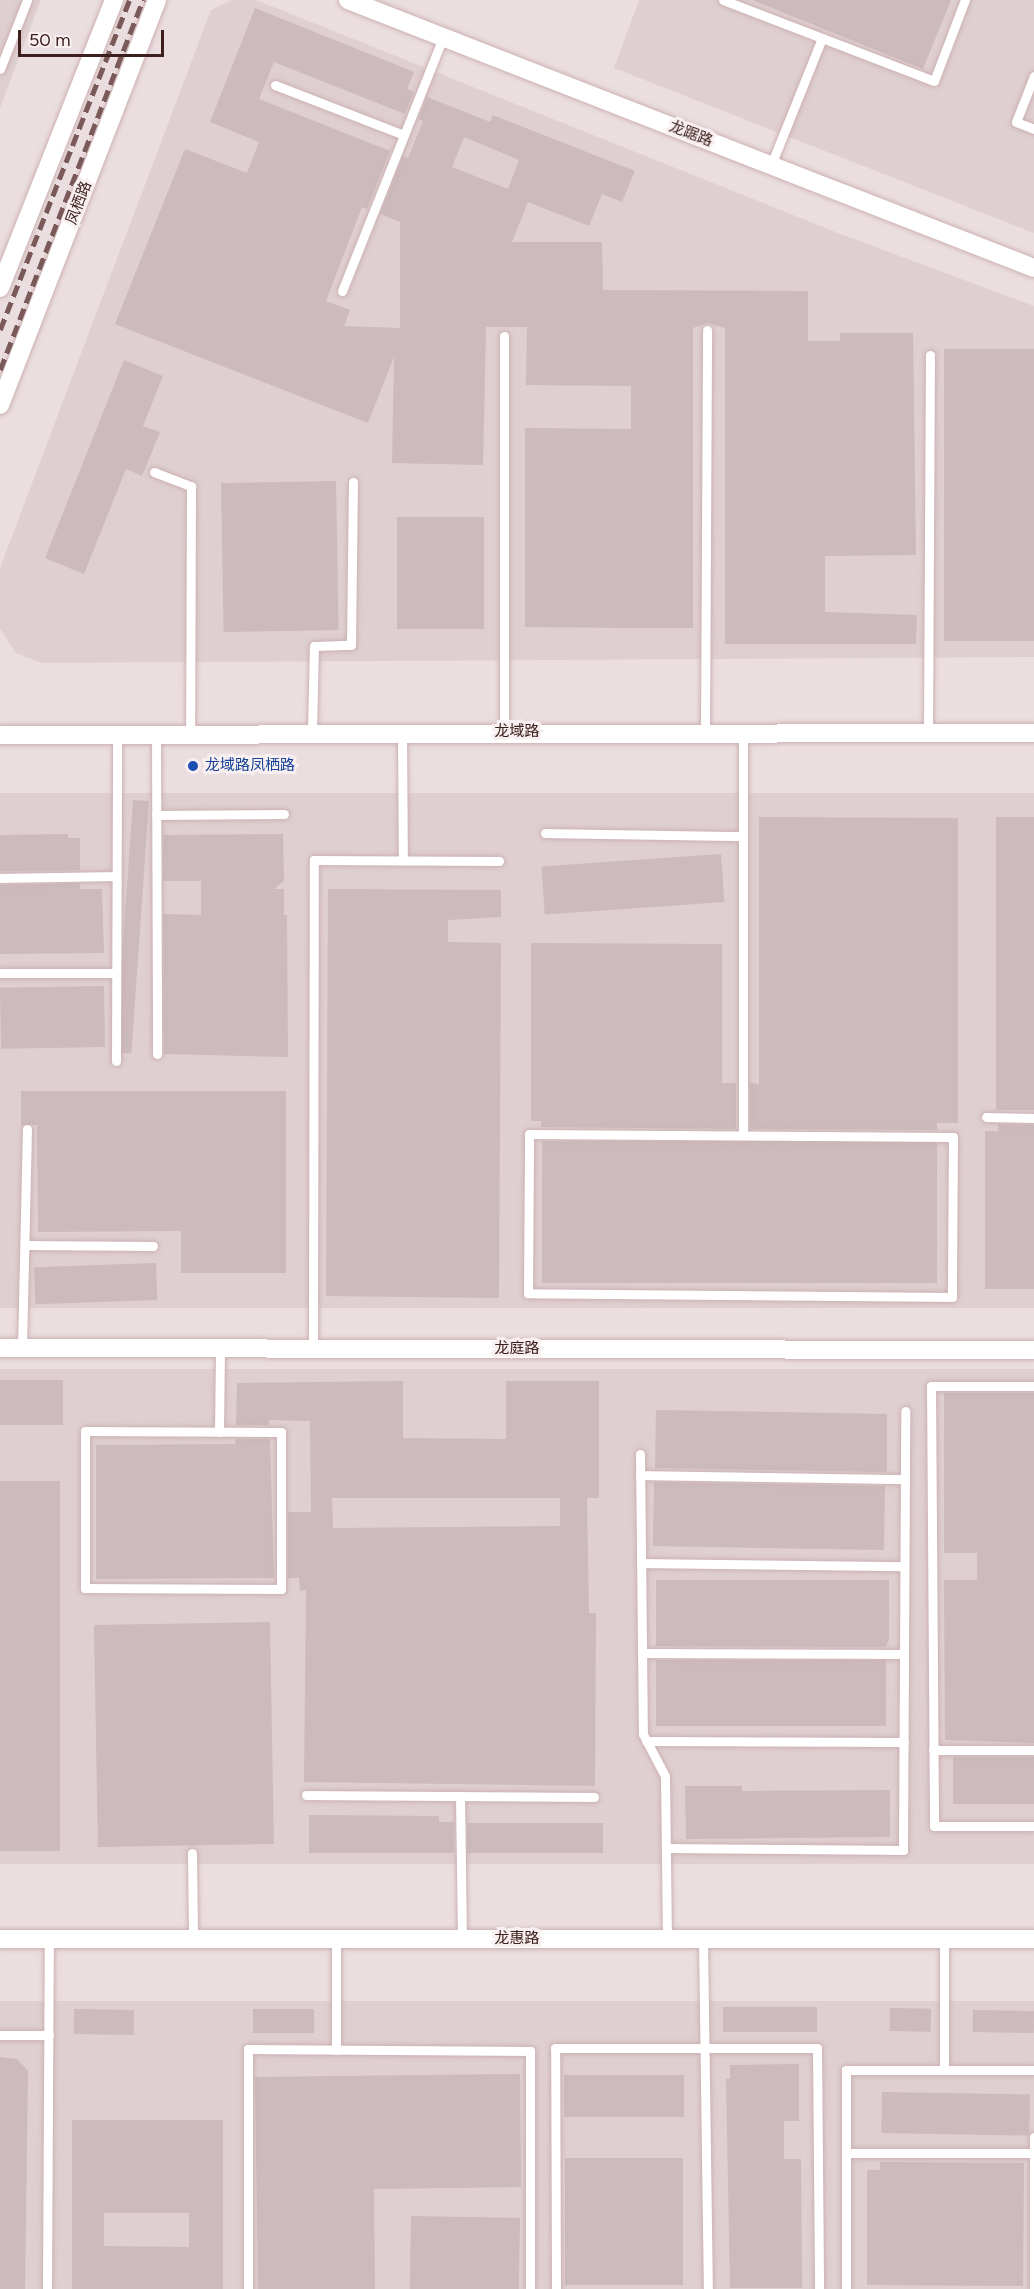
<!DOCTYPE html>
<html>
<head>
<meta charset="utf-8">
<style>
	body { margin:0 }
	#map { position:relative; width:1034px; height:2289px; overflow:hidden; background:#ebdee0; font-family:Figtree,"Noto Sans SC",sans-serif }
	div>[style] { position:absolute }
	.built>* { inset:0; background:#dfcfd1; transform-origin:0 0 }
	.building>* { inset:0; background:#ccbabd; transform-origin:0 0 }
	.roads { filter:drop-shadow(0 0 2px #ccb1b2) drop-shadow(0 0 2px #ccb1b2) }
	.lane>* { height:9px; margin:-4.5px; padding:0 4.5px; transform-origin:4.5px; border-radius:4.5px; background:#fff }
	.street>* { height:18px; margin:-9px; padding:0 9px; transform-origin:9px; border-radius:9px; background:#fff }
	.secondary>* { height:18px; margin:-9px; padding:0 9px; transform-origin:9px; border-radius:9px; background:#fff }
	.rail>* { height:4.5px; margin-top:-2.25px; transform-origin:0; background:repeating-linear-gradient(90deg,#795a58 0 12px,transparent 0 18px) }
	.dots>* { width:16px; height:16px; translate:-50% -50%; box-sizing:border-box; border:3px solid #f8eff0; border-radius:50% }
	span { translate:-50% -50%; white-space:nowrap; text-align:center; line-height:1.15; -webkit-text-stroke:6px #f8eff0; paint-order:stroke }
	.street-label { font-size:15px; color:#3d201e }
	.transit-label { font-size:15px; color:#164399 }
	.left { translate:0 -50%; text-align:left }
	.scale { position:absolute; left:18px; top:30px; width:146px; height:27px; box-sizing:border-box; border:3px solid #3d201e; border-top:0; padding-left:8px; font-size:18px; line-height:21px; white-space:nowrap; color:#3d201e; -webkit-text-stroke:4px #f8eff0; paint-order:stroke }
</style>
</head>
<body>
<div id="map">
	<div class="built">
		<i style="clip-path:polygon(0 0,41px 0,0 108px)"></i>
		<i style="clip-path:polygon(232px 0,256px 0,843px 235px,1034px 306px,1034px 657px,42px 663px,16px 653px,0 629px,0 568px,211px 10px)"></i>
		<i style="clip-path:polygon(639px 0,1034px 0,1034px 233px,614px 68px)"></i>
		<i style="left:1034px;top:793px;width:515px;height:1034px;rotate:90deg"></i>
		<i style="left:0;top:1369px;width:1034px;height:495px"></i>
		<i style="left:1034px;top:2001px;width:288px;height:1034px;rotate:90deg"></i>
	</div>
	<div class="building">
		<i style="clip-path:polygon(752px 0,951px 0,923px 69px)"></i>
		<i style="clip-path:polygon(evenodd,255px 8px,414px 72px,407px 89px,414px 92px,405px 114px,274px 62px,259px 99px,390px 151px,367px 209px,362px 207px,326px 301px,350px 310px,344px 326px,400px 328px,400px 222px,380px 214px,403px 156px,408px 158px,423px 121px,418px 119px,427px 97px,490px 122px,493px 115px,635px 171px,622px 202px,602px 194px,589px 226px,528px 202px,512px 242px,602px 242px,603px 290px,808px 291px,808px 341px,840px 341px,840px 333px,913px 333px,916px 555px,825px 556px,825px 612px,917px 615px,916px 644px,725px 644px,725px 328px,708px 323px,693px 328px,693px 628px,631px 628px,525px 627px,525px 428px,631px 429px,631px 386px,526px 385px,527px 327px,486px 327px,483px 465px,392px 463px,394px 357px,368px 423px,115px 324px,185px 149px,247px 173px,259px 142px,210px 122px,255px 8px,464px 137px,519px 160px,508px 189px,452px 167px,464px 137px)"></i>
		<i style="left:1034px;top:349px;width:292px;height:90px;rotate:90deg"></i>
		<i style="clip-path:polygon(124px 360px,163px 376px,143px 426px,160px 432px,142px 476px,126px 469px,84px 574px,45px 558px)"></i>
		<i style="left:336px;top:481px;width:149px;height:115px;rotate:89deg"></i>
		<i style="left:397px;top:517px;width:87px;height:112px"></i>
		<i style="left:133px;top:800px;width:16px;height:253px;rotate:4deg"></i>
		<i style="clip-path:polygon(759px 817px,958px 818px,958px 1123px,937px 1123px,937px 1130px,750px 1129px,750px 1083px,759px 1084px)"></i>
		<i style="left:996px;top:817px;width:38px;height:293px"></i>
		<i style="clip-path:polygon(68px 834px,68px 838px,80px 838px,80px 870px,0 871px,0 835px)"></i>
		<i style="clip-path:polygon(283px 834px,284px 881px,274px 889px,284px 889px,284px 915px,287px 915px,288px 1057px,164px 1054px,163px 914px,201px 915px,201px 881px,163px 881px,163px 835px)"></i>
		<i style="left:721px;top:854px;width:48px;height:180px;rotate:86deg"></i>
		<i style="clip-path:polygon(80px 883px,80px 889px,102px 889px,104px 953px,0 954px,0 885px)"></i>
		<i style="clip-path:polygon(328px 889px,501px 890px,501px 917px,448px 920px,448px 942px,501px 943px,499px 1298px,326px 1296px)"></i>
		<i style="clip-path:polygon(531px 943px,722px 944px,722px 1083px,736px 1083px,736px 1129px,541px 1127px,541px 1121px,531px 1121px)"></i>
		<i style="left:104px;top:986px;width:61px;height:104px;rotate:89deg"></i>
		<i style="clip-path:polygon(21px 1091px,286px 1091px,286px 1273px,181px 1273px,181px 1231px,38px 1232px,37px 1125px,21px 1125px)"></i>
		<i style="clip-path:polygon(998px 1124px,1034px 1125px,1034px 1289px,985px 1289px,985px 1131px,998px 1131px)"></i>
		<i style="left:542px;top:1141px;width:395px;height:142px"></i>
		<i style="left:156px;top:1263px;width:37px;height:122px;rotate:88deg"></i>
		<i style="left:0;top:1380px;width:63px;height:45px"></i>
		<i style="clip-path:polygon(evenodd,403px 1381px,403px 1438px,506px 1439px,506px 1381px,599px 1381px,599px 1498px,587px 1498px,589px 1613px,596px 1613px,595px 1786px,304px 1782px,306px 1590px,300px 1591px,299px 1578px,288px 1578px,288px 1512px,311px 1512px,310px 1421px,269px 1420px,269px 1425px,236px 1425px,237px 1383px,403px 1381px,332px 1498px,560px 1498px,560px 1526px,333px 1528px,332px 1498px)"></i>
		<i style="clip-path:polygon(944px 1393px,1034px 1393px,1034px 1743px,945px 1740px,944px 1580px,977px 1580px,977px 1553px,944px 1553px)"></i>
		<i style="clip-path:polygon(656px 1410px,887px 1414px,887px 1469px,886px 1472px,655px 1468px)"></i>
		<i style="clip-path:polygon(236px 1439px,270px 1439px,274px 1578px,96px 1579px,96px 1445px,235px 1444px)"></i>
		<i style="left:60px;top:1481px;width:370px;height:60px;rotate:90deg"></i>
		<i style="left:654px;top:1482px;width:231px;height:64px;rotate:1deg"></i>
		<i style="clip-path:polygon(656px 1580px,889px 1580px,889px 1639px,886px 1647px,656px 1646px)"></i>
		<i style="left:270px;top:1622px;width:222px;height:176px;rotate:89deg"></i>
		<i style="left:656px;top:1660px;width:230px;height:66px"></i>
		<i style="left:953px;top:1757px;width:81px;height:47px"></i>
		<i style="clip-path:polygon(685px 1786px,742px 1786px,742px 1791px,890px 1790px,890px 1837px,686px 1839px)"></i>
		<i style="clip-path:polygon(309px 1815px,439px 1816px,439px 1822px,454px 1822px,454px 1853px,309px 1853px)"></i>
		<i style="left:467px;top:1823px;width:136px;height:30px"></i>
		<i style="left:817px;top:2007px;width:25px;height:94px;rotate:90deg"></i>
		<i style="left:890px;top:2008px;width:41px;height:23px;rotate:1deg"></i>
		<i style="left:74px;top:2009px;width:60px;height:25px;rotate:1deg"></i>
		<i style="left:253px;top:2009px;width:61px;height:24px"></i>
		<i style="left:973px;top:2010px;width:61px;height:22px;rotate:1deg"></i>
		<i style="clip-path:polygon(0 2057px,17px 2059px,28px 2071px,25px 2289px,0 2289px)"></i>
		<i style="clip-path:polygon(799px 2064px,799px 2121px,784px 2121px,784px 2159px,801px 2159px,802px 2288px,730px 2288px,726px 2079px,730px 2079px,730px 2065px)"></i>
		<i style="clip-path:polygon(520px 2074px,521px 2187px,374px 2189px,375px 2289px,258px 2289px,255px 2077px)"></i>
		<i style="left:684px;top:2075px;width:42px;height:120px;rotate:90deg"></i>
		<i style="left:882px;top:2092px;width:148px;height:41px;rotate:1deg"></i>
		<i style="clip-path:polygon(evenodd,72px 2120px,223px 2120px,223px 2289px,72px 2289px,72px 2120px,104px 2213px,189px 2213px,189px 2247px,104px 2246px,104px 2213px)"></i>
		<i style="left:683px;top:2158px;width:127px;height:118px;rotate:90deg"></i>
		<i style="clip-path:polygon(880px 2162px,1024px 2163px,1023px 2286px,867px 2285px,867px 2170px,880px 2170px)"></i>
		<i style="left:411px;top:2216px;width:109px;height:73px;rotate:1deg"></i>
	</div>
	<div class="roads">
		<div class="lane">
			<i style="left:723px;top:0;width:226px;rotate:21deg"></i>
			<i style="left:934px;top:81px;width:87px;rotate:-69.1deg"></i>
			<i style="left:0;top:69px;width:74px;rotate:-68.6deg"></i>
			<i style="left:1034px;top:76px;width:49px;rotate:111.4deg"></i>
			<i style="left:1016px;top:122px;width:19px;rotate:21deg"></i>
			<i style="left:275px;top:85px;width:138px;rotate:21.2deg"></i>
			<i style="left:771px;top:165px;width:137px;rotate:-68.1deg"></i>
			<i style="left:342px;top:291px;width:273px;rotate:-68.3deg"></i>
			<i style="left:504px;top:336px;width:396px;rotate:90deg"></i>
			<i style="left:154px;top:472px;width:40px;rotate:21deg"></i>
			<i style="left:191px;top:486px;width:247px;rotate:90.2deg"></i>
			<i style="left:312px;top:732px;width:86px;rotate:-88.7deg"></i>
			<i style="left:314px;top:646px;width:37px;rotate:-2deg"></i>
			<i style="left:351px;top:645px;width:163px;rotate:-89.3deg"></i>
			<i style="left:402px;top:732px;width:128px;rotate:89.6deg"></i>
			<i style="left:705px;top:732px;width:402px;rotate:-89.7deg"></i>
			<i style="left:928px;top:732px;width:377px;rotate:-89.7deg"></i>
			<i style="left:156px;top:734px;width:320px;rotate:89.8deg"></i>
			<i style="left:156px;top:815px;width:128px;rotate:-0.4deg"></i>
			<i style="left:545px;top:833px;width:198px;rotate:0.9deg"></i>
			<i style="left:0;top:878px;width:116px;rotate:-1deg"></i>
			<i style="left:0;top:973px;width:116px"></i>
			<i style="left:116px;top:1061px;width:327px;rotate:-89.8deg"></i>
			<i style="left:986px;top:1117px;width:48px;rotate:1.2deg"></i>
			<i style="left:529px;top:1134px;width:424px;rotate:0.4deg"></i>
			<i style="left:953px;top:1137px;width:160px;rotate:90.4deg"></i>
			<i style="left:952px;top:1297px;width:424px;rotate:-179.5deg"></i>
			<i style="left:528px;top:1293px;width:159px;rotate:-89.6deg"></i>
			<i style="left:743px;top:1135px;width:402px;rotate:-90deg"></i>
			<i style="left:25px;top:1245px;width:128px;rotate:0.4deg"></i>
			<i style="left:22px;top:1348px;width:219px;rotate:-88.7deg"></i>
			<i style="left:313px;top:1349px;width:489px;rotate:-89.9deg"></i>
			<i style="left:314px;top:860px;width:185px;rotate:0.3deg"></i>
			<i style="left:1034px;top:1386px;width:103px;rotate:180deg"></i>
			<i style="left:931px;top:1386px;width:440px;rotate:89.6deg"></i>
			<i style="left:934px;top:1826px;width:100px"></i>
			<i style="left:85px;top:1431px;width:196px;rotate:0.3deg"></i>
			<i style="left:281px;top:1432px;width:157px;rotate:90deg"></i>
			<i style="left:281px;top:1589px;width:196px;rotate:-179.7deg"></i>
			<i style="left:85px;top:1588px;width:157px;rotate:-90deg"></i>
			<i style="left:219px;top:1432px;width:83px;rotate:-89.3deg"></i>
			<i style="left:640px;top:1454px;width:280px;rotate:89.4deg"></i>
			<i style="left:643px;top:1734px;width:47px;rotate:62.4deg"></i>
			<i style="left:665px;top:1776px;width:163px;rotate:89.3deg"></i>
			<i style="left:640px;top:1475px;width:265px;rotate:0.9deg"></i>
			<i style="left:641px;top:1563px;width:263px;rotate:0.7deg"></i>
			<i style="left:642px;top:1653px;width:262px;rotate:0.2deg"></i>
			<i style="left:646px;top:1741px;width:258px;rotate:0.2deg"></i>
			<i style="left:933px;top:1750px;width:101px"></i>
			<i style="left:306px;top:1795px;width:288px;rotate:0.4deg"></i>
			<i style="left:460px;top:1796px;width:143px;rotate:89.2deg"></i>
			<i style="left:666px;top:1848px;width:237px;rotate:0.5deg"></i>
			<i style="left:903px;top:1850px;width:439px;rotate:-89.7deg"></i>
			<i style="left:192px;top:1853px;width:86px;rotate:89.3deg"></i>
			<i style="left:703px;top:1939px;width:350px;rotate:89.2deg"></i>
			<i style="left:0;top:2035px;width:49px"></i>
			<i style="left:336px;top:2050px;width:111px;rotate:-90deg"></i>
			<i style="left:944px;top:2070px;width:131px;rotate:-90deg"></i>
			<i style="left:846px;top:2153px;width:188px"></i>
			<i style="left:47px;top:2289px;width:350px;rotate:-89.7deg"></i>
			<i style="left:248px;top:2289px;width:240px;rotate:-90deg"></i>
			<i style="left:248px;top:2049px;width:282px;rotate:0.4deg"></i>
			<i style="left:530px;top:2051px;width:238px;rotate:90deg"></i>
			<i style="left:556px;top:2289px;width:241px;rotate:-90.2deg"></i>
			<i style="left:555px;top:2048px;width:262px"></i>
			<i style="left:817px;top:2048px;width:241px;rotate:89.5deg"></i>
			<i style="left:846px;top:2289px;width:219px;rotate:-90deg"></i>
			<i style="left:846px;top:2070px;width:188px"></i>
			<i style="left:1034px;top:2289px;width:152px;rotate:-90deg"></i>
		</div>
		<div class="street">
			<i style="left:0;top:1348px;width:1034px;rotate:0.11deg"></i>
		</div>
		<div class="secondary">
			<i style="left:348px;top:0;width:736px;rotate:21.34deg"></i>
			<i style="left:0;top:288px;width:310px;rotate:-68.4deg"></i>
			<i style="left:0;top:405px;width:434px;rotate:-68.8deg"></i>
			<i style="left:0;top:735px;width:1034px;rotate:-0.11deg"></i>
			<i style="left:0;top:1939px;width:1034px"></i>
		</div>
	</div>
	<div class="rail">
		<i style="left:0;top:330px;width:354px;rotate:-68.6deg"></i>
		<i style="left:0;top:370px;width:397px;rotate:-68.9deg"></i>
	</div>
	<div class="dots">
		<i style="left:193px;top:766px;background:#1a4fb4"></i>
	</div>
	<div class="street-label">
		<span style="left:691px;top:134px;rotate:21deg">龙踞路</span>
		<span style="left:79px;top:203px;rotate:-69deg">凤栖路</span>
		<span style="left:517px;top:732px">龙域路</span>
		<span style="left:517px;top:1349px">龙庭路</span>
		<span style="left:517px;top:1939px">龙惠路</span>
	</div>
	<div class="transit-label">
		<span class="left" style="left:205px;top:766px">龙域路凤栖路</span>
	</div>
	<div class="scale">50 m</div>
</div>
</body>
</html>
